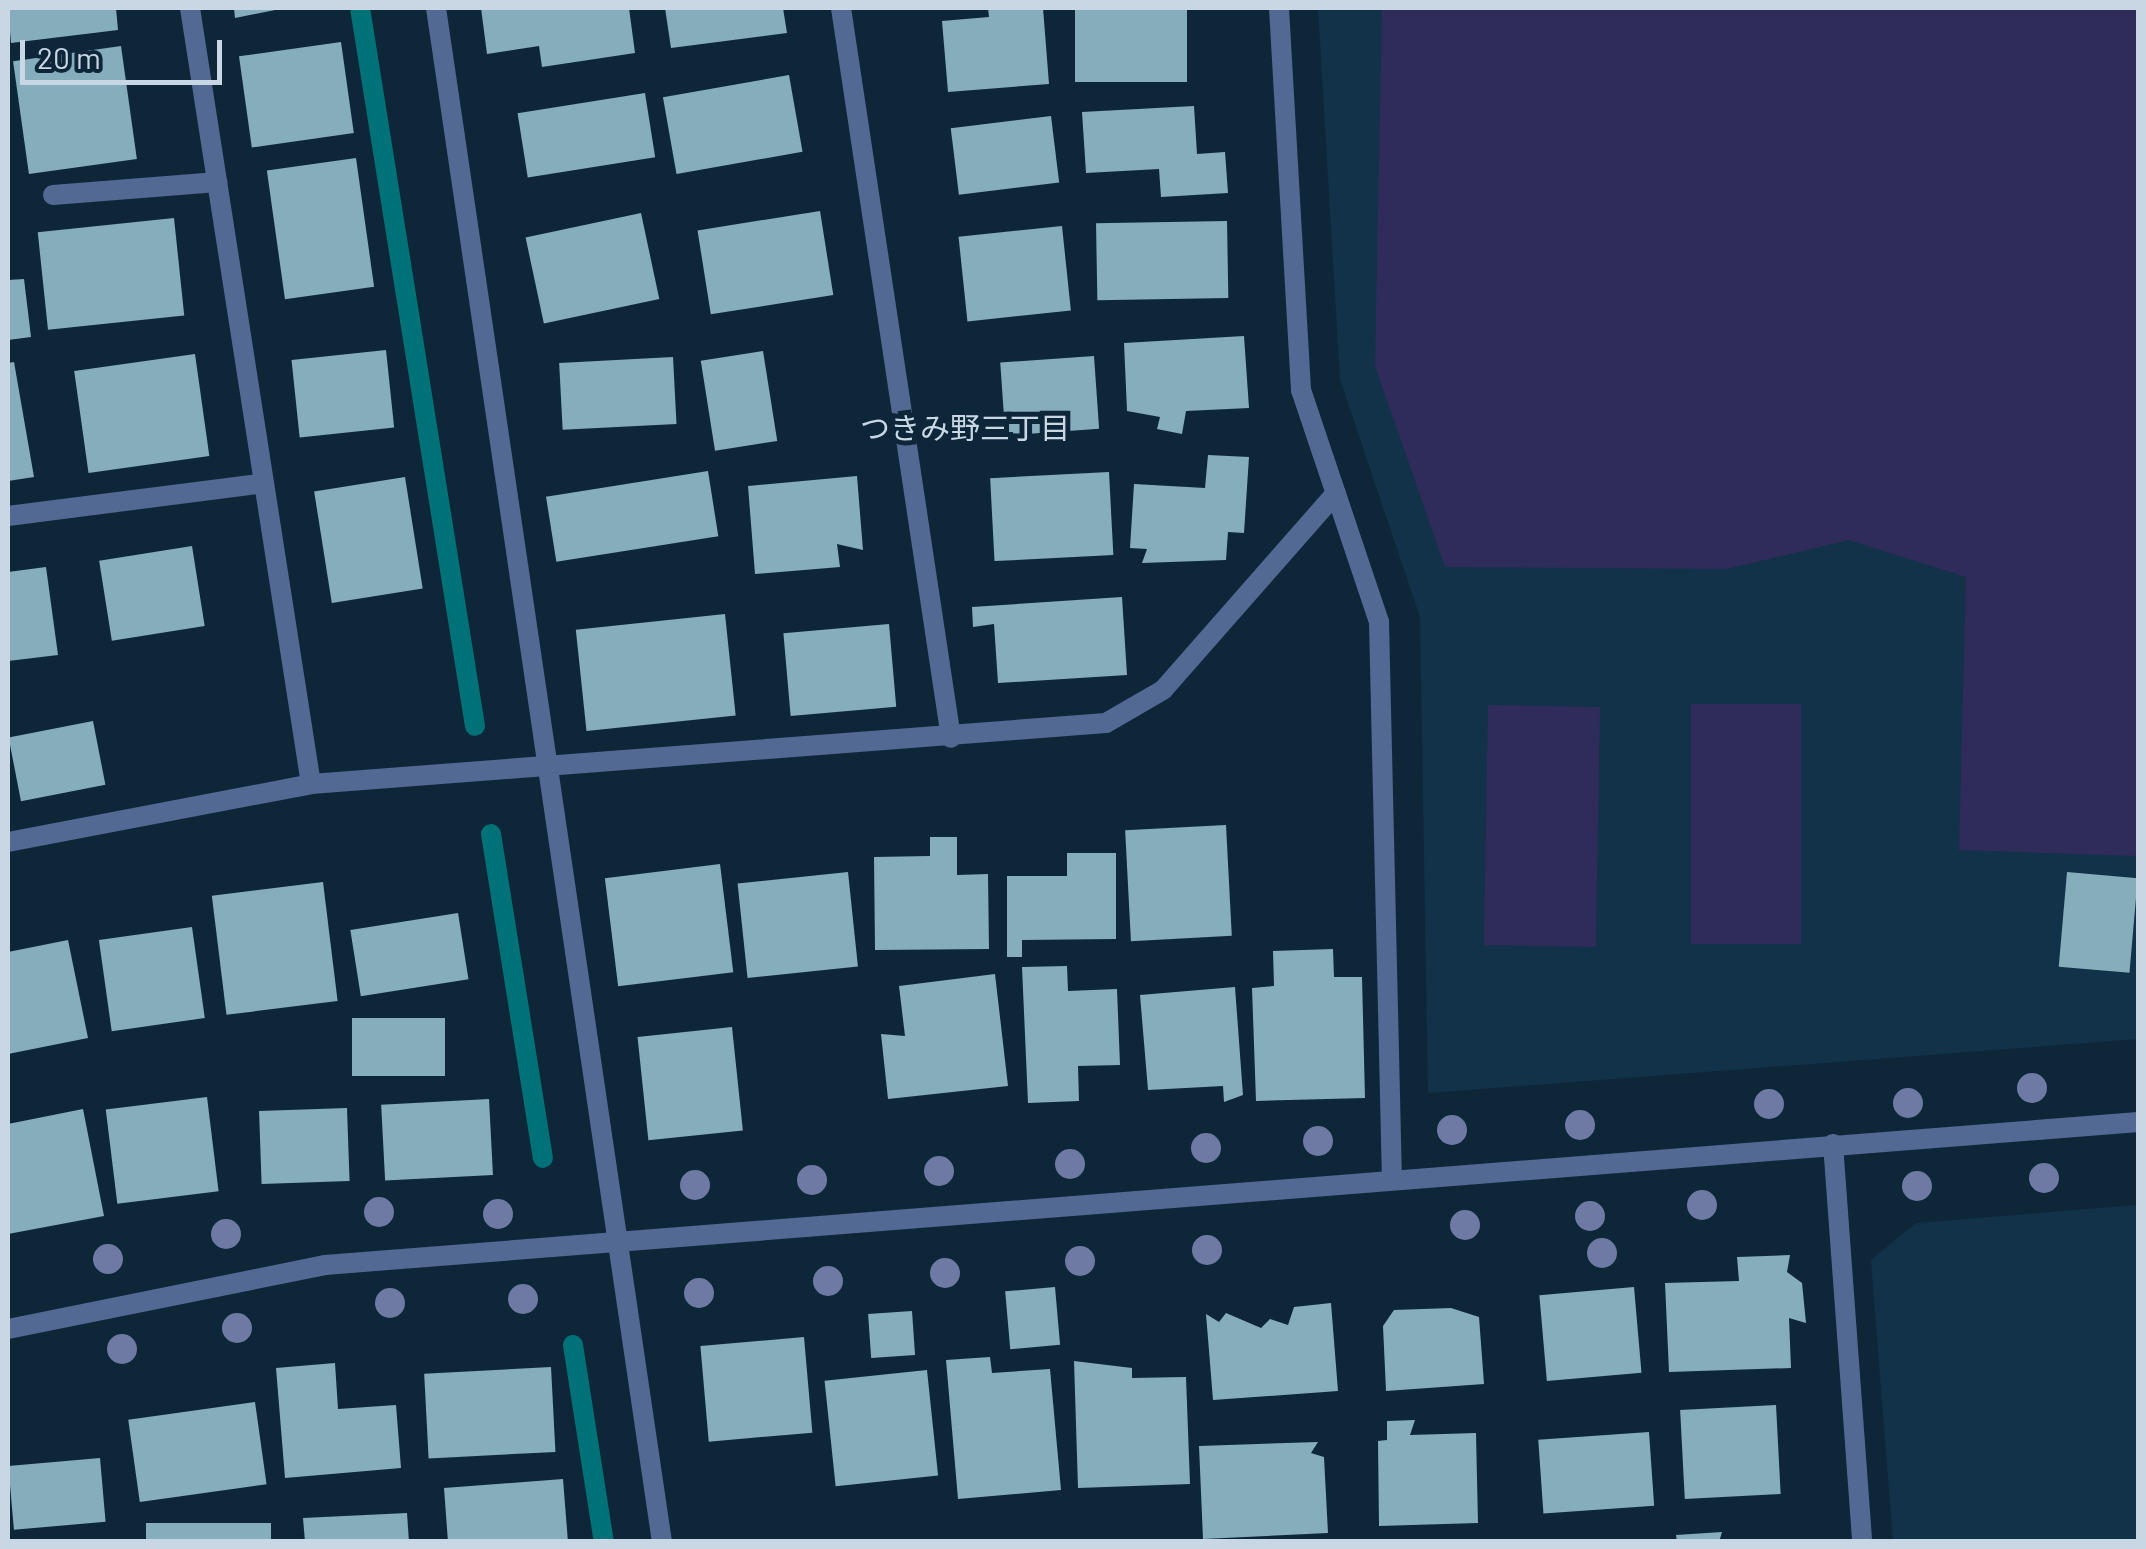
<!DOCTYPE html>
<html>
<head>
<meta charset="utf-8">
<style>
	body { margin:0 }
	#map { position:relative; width:2146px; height:1549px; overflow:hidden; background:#0d2739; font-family:Barlow,"Noto Sans JP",sans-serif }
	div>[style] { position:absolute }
	.built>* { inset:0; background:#123249 }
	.green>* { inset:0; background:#2f2c59; transform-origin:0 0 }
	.stream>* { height:20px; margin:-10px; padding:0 10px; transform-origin:10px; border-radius:10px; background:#007277 }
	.building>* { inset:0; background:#86adbb; transform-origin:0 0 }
	.minor>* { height:20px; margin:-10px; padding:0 10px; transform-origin:10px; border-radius:10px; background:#526994 }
	.tertiary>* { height:20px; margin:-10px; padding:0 10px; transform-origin:10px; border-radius:10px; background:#526994 }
	.trees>* { width:30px; height:30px; margin:-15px; border-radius:50%; background:#6e7aa3 }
	span { translate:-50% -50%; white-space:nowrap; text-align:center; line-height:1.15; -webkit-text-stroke:10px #0d2739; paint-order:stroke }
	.neighbourhood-label { font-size:30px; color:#c8d7e3 }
	.frame { position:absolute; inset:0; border:10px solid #c8d7e3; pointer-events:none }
	.scale { position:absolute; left:20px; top:40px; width:202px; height:45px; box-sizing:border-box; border:5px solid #c8d7e3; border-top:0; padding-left:12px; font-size:30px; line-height:35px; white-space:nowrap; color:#c8d7e3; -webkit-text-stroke:8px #0d2739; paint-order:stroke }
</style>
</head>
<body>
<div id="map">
	<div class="built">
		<i style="clip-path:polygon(1318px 8px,2138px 8px,2138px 1039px,1428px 1093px,1420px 617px,1340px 379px)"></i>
		<i style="clip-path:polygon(2138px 1205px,2138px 1541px,1893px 1541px,1871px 1260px,1916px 1223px)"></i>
	</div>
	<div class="green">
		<i style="clip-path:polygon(1382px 8px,2138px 8px,2138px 856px,1959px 850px,1966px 577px,1849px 540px,1726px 569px,1445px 567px,1375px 366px)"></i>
		<i style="left:1691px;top:704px;width:110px;height:240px"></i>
		<i style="left:1488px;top:705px;width:112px;height:240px;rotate:1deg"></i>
	</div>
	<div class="stream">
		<i style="left:360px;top:8px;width:727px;rotate:80.9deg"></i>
		<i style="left:491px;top:834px;width:328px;rotate:80.9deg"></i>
		<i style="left:573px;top:1345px;width:199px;rotate:81.1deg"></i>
	</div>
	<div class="building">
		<i style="clip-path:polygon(8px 8px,116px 8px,118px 30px,11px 43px)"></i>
		<i style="clip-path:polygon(234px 8px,280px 8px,280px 9px,235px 18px)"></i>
		<i style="clip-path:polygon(481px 8px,629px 8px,635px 53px,542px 67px,539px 46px,487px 54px)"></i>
		<i style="clip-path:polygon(665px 8px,783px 8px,787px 33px,671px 48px)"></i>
		<i style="clip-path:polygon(988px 8px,1043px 8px,1049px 84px,948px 92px,942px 21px,989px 17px)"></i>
		<i style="left:1075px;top:8px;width:112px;height:74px"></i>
		<i style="left:341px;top:42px;width:92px;height:103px;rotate:82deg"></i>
		<i style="left:121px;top:46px;width:114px;height:109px;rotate:82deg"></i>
		<i style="left:789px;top:75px;width:78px;height:128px;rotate:80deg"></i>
		<i style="left:645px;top:93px;width:65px;height:129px;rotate:81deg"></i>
		<i style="clip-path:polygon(1194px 106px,1197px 154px,1225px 152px,1228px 193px,1161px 197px,1159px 169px,1086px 173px,1082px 112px)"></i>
		<i style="left:1051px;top:116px;width:67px;height:101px;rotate:83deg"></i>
		<i style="left:356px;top:158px;width:130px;height:90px;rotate:82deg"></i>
		<i style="left:820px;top:211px;width:85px;height:124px;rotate:81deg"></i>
		<i style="left:641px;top:213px;width:88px;height:118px;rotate:78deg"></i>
		<i style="left:174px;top:218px;width:98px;height:137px;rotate:84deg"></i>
		<i style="left:1227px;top:221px;width:77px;height:131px;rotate:89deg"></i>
		<i style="left:1062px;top:226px;width:85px;height:104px;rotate:84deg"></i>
		<i style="clip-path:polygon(24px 279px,31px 337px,8px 340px,8px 280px)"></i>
		<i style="clip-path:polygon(1244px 336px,1249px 408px,1186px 411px,1182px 434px,1157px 429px,1160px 417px,1127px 411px,1124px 343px)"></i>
		<i style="left:386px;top:350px;width:78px;height:95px;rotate:84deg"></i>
		<i style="left:763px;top:351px;width:91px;height:63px;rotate:81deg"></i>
		<i style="left:195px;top:354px;width:103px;height:122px;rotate:82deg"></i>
		<i style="left:1094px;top:356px;width:73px;height:94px;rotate:86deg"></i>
		<i style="left:673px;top:357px;width:67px;height:114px;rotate:87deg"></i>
		<i style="clip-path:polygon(14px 362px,34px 477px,8px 481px,8px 363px)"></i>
		<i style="clip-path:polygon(1208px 455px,1249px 457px,1244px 533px,1228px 532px,1226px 560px,1142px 563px,1147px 549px,1130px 548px,1134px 484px,1205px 488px)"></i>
		<i style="left:708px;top:471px;width:66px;height:164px;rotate:81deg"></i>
		<i style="left:1109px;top:472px;width:83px;height:119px;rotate:87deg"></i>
		<i style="clip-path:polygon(857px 476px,863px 550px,837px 544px,840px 567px,755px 574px,748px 486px)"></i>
		<i style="left:405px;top:477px;width:113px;height:92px;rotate:81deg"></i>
		<i style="left:192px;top:546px;width:81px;height:94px;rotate:81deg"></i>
		<i style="clip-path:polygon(46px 567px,58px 655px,8px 661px,8px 572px)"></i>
		<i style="clip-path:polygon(1122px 597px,1127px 675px,998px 683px,994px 624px,973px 627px,972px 607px)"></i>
		<i style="left:725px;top:614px;width:102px;height:150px;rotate:84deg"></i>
		<i style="left:889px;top:624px;width:83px;height:106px;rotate:85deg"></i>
		<i style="left:93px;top:721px;width:65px;height:86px;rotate:79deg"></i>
		<i style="left:1226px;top:825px;width:111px;height:101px;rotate:87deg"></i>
		<i style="clip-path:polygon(930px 837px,957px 837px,957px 875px,988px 874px,989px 949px,875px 950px,874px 857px,930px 856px)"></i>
		<i style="clip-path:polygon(1067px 853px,1116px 853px,1116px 939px,1022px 940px,1022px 957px,1007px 957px,1007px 876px,1067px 876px)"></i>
		<i style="left:720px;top:864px;width:109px;height:116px;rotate:83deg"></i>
		<i style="left:848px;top:872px;width:95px;height:111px;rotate:84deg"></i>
		<i style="left:2067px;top:872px;width:71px;height:95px;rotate:5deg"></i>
		<i style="left:323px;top:882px;width:120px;height:112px;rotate:83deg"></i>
		<i style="left:458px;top:913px;width:67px;height:109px;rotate:81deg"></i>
		<i style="left:192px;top:927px;width:92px;height:94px;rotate:82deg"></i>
		<i style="clip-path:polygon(68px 940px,88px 1038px,8px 1054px,8px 952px)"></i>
		<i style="clip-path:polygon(1333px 949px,1334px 977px,1362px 977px,1365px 1098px,1256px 1101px,1252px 988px,1274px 986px,1273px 951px)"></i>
		<i style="clip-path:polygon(1067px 966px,1068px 991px,1117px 989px,1120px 1065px,1078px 1066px,1079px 1101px,1028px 1103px,1022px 967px)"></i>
		<i style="clip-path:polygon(995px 974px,1008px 1086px,888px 1099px,881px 1034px,905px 1036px,899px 986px)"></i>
		<i style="clip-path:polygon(1235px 987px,1243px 1095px,1224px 1102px,1223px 1086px,1148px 1090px,1140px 995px)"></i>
		<i style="left:352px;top:1018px;width:93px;height:58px"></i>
		<i style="left:732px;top:1027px;width:104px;height:95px;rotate:84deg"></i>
		<i style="left:207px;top:1097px;width:95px;height:102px;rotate:83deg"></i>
		<i style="left:489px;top:1099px;width:76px;height:108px;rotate:87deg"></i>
		<i style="left:347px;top:1108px;width:73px;height:88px;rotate:88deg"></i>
		<i style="clip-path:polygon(83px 1109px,104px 1216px,8px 1234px,8px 1124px)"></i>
		<i style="clip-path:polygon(1790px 1255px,1787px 1272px,1802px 1283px,1806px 1323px,1789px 1318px,1791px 1368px,1669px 1372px,1665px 1283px,1739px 1281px,1737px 1257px)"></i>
		<i style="left:1055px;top:1287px;width:58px;height:50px;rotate:85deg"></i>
		<i style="left:1634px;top:1287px;width:86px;height:95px;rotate:85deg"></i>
		<i style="clip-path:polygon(1331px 1303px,1338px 1391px,1213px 1400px,1206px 1314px,1219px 1322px,1226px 1313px,1261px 1328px,1270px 1319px,1288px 1325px,1294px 1307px)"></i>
		<i style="clip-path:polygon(1451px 1308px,1479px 1317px,1484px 1384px,1386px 1391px,1383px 1326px,1394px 1310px)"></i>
		<i style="left:912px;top:1311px;width:44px;height:44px;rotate:86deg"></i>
		<i style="left:804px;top:1337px;width:96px;height:104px;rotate:85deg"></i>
		<i style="clip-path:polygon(990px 1357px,992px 1373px,1050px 1369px,1061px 1490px,958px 1499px,946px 1360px)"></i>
		<i style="clip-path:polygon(1074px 1361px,1132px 1368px,1132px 1378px,1186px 1377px,1190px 1484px,1078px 1488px)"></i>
		<i style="clip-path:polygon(335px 1363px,338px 1409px,396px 1405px,401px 1468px,285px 1478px,276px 1368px)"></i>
		<i style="left:551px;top:1367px;width:85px;height:127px;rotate:87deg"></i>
		<i style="left:927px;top:1370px;width:106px;height:103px;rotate:84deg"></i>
		<i style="left:255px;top:1402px;width:83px;height:128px;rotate:82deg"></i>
		<i style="left:1776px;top:1405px;width:89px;height:96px;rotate:87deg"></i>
		<i style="clip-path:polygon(1415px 1420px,1410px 1435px,1476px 1433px,1478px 1523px,1379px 1526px,1378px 1441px,1387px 1440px,1387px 1421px)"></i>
		<i style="left:1649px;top:1432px;width:74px;height:111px;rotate:86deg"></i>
		<i style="clip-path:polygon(1318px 1442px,1311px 1453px,1324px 1457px,1328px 1533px,1203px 1539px,1199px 1446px)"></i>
		<i style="left:100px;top:1458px;width:64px;height:92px;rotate:85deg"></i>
		<i style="clip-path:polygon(563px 1479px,568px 1542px,448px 1542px,444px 1488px)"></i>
		<i style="clip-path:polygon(407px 1513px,409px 1542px,305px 1542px,303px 1518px)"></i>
		<i style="left:271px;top:1523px;width:19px;height:125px;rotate:90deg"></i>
		<i style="clip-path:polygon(1722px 1532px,1719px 1542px,1677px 1542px,1676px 1535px)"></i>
	</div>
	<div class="minor">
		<i style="left:190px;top:8px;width:785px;rotate:81.14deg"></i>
		<i style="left:436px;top:8px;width:1551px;rotate:81.62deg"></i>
		<i style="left:841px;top:8px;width:738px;rotate:81.43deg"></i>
		<i style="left:1279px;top:8px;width:383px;rotate:86.7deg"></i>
		<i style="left:1301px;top:390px;width:245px;rotate:71.4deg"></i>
		<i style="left:1379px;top:622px;width:558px;rotate:88.67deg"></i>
		<i style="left:53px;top:195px;width:165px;rotate:-4.5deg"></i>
		<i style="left:8px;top:516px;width:258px;rotate:-7.3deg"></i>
		<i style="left:8px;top:842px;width:309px;rotate:-10.8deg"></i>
		<i style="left:311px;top:784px;width:797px;rotate:-4.39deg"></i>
		<i style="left:1106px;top:723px;width:66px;rotate:-30.1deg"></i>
		<i style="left:1163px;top:690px;width:262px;rotate:-48.7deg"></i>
		<i style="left:1833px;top:1144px;width:399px;rotate:85.8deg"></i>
	</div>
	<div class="tertiary">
		<i style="left:8px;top:1329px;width:323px;rotate:-11.4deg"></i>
		<i style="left:325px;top:1265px;width:1819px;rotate:-4.51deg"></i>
	</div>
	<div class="trees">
		<i style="left:2032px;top:1088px"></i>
		<i style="left:1908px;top:1103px"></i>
		<i style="left:1769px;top:1104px"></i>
		<i style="left:1580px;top:1125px"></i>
		<i style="left:1452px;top:1130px"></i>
		<i style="left:1318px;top:1141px"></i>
		<i style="left:1206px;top:1148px"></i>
		<i style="left:1070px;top:1164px"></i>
		<i style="left:939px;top:1171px"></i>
		<i style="left:2044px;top:1178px"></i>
		<i style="left:812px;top:1180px"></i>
		<i style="left:695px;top:1185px"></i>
		<i style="left:1917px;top:1186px"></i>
		<i style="left:1702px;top:1205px"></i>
		<i style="left:379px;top:1212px"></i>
		<i style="left:498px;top:1214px"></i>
		<i style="left:1590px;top:1216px"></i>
		<i style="left:1465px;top:1225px"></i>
		<i style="left:226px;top:1234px"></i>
		<i style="left:1207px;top:1250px"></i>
		<i style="left:1602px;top:1253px"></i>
		<i style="left:108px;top:1259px"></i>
		<i style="left:1080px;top:1261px"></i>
		<i style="left:945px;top:1273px"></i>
		<i style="left:828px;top:1281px"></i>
		<i style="left:699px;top:1293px"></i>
		<i style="left:523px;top:1299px"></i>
		<i style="left:390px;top:1303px"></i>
		<i style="left:237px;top:1328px"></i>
		<i style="left:122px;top:1349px"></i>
	</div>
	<div class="neighbourhood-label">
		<span style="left:965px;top:427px">つきみ野三丁目</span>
	</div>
	<div class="frame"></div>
	<div class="scale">20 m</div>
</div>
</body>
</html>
